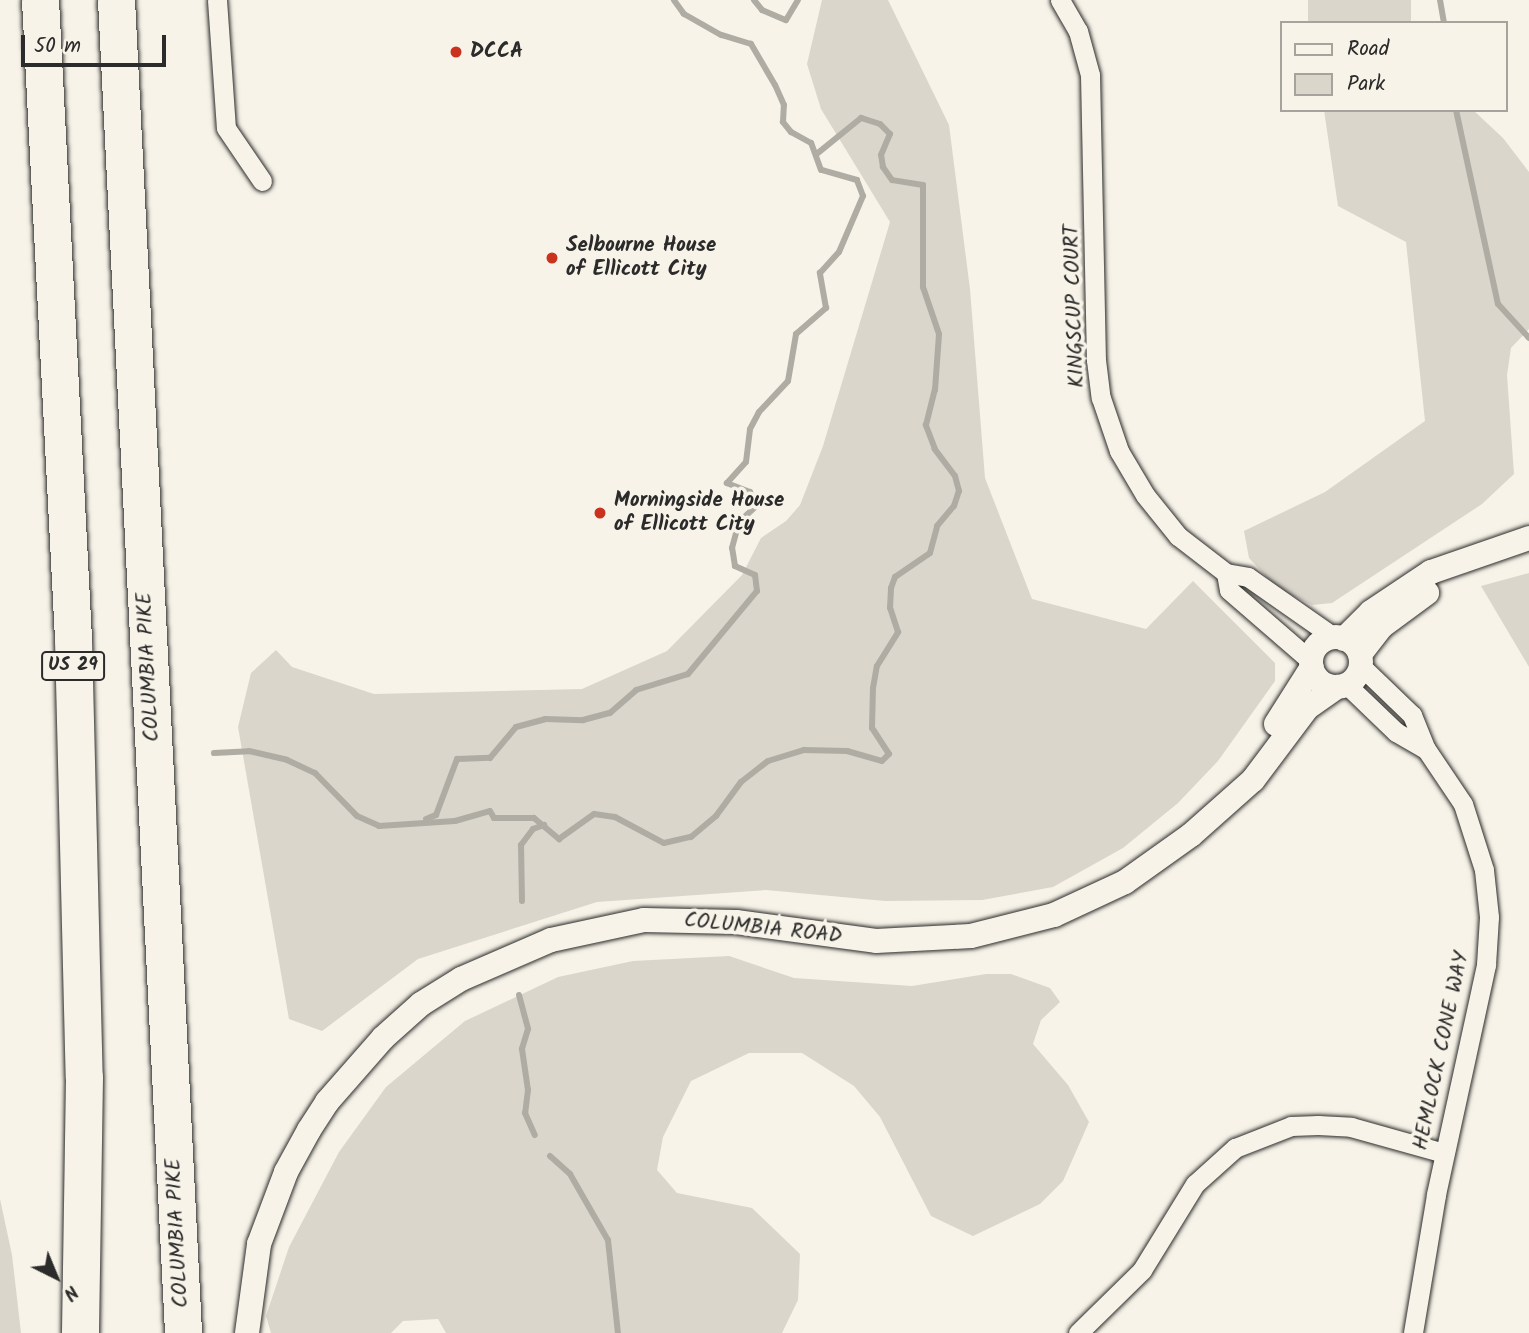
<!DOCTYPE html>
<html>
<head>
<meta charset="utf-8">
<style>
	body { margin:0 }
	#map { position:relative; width:1529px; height:1333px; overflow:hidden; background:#f7f3e8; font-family:Kalam,sans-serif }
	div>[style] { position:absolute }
	.green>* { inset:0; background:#dad6cc; transform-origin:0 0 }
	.stream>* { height:6px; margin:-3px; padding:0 3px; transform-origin:3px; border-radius:3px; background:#afaca4 }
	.roads { filter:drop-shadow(0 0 2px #2b2b2b) drop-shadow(0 0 2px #2b2b2b) }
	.minor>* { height:19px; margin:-9.5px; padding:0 9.5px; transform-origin:9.5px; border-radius:9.5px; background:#f7f3e8 }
	.tertiary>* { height:24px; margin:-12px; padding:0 12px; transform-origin:12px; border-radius:12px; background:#f7f3e8 }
	.tertiary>.ring { margin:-12px; padding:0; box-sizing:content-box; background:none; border:24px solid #f7f3e8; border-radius:50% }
	.motorway>* { height:37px; margin:-18.5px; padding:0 18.5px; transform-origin:18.5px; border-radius:18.5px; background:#f7f3e8 }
	.dots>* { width:19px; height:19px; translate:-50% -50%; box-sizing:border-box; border:4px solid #f7f3e8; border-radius:50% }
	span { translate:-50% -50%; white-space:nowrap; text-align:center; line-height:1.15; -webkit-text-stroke:7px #f7f3e8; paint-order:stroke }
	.shield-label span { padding:2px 5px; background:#f7f3e8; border:2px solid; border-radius:5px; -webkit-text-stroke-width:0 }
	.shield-label { font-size:19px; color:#2b2b2b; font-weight:700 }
	.poi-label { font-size:21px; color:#2b2b2b; font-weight:700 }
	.left { translate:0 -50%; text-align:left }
	.street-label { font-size:21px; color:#2b2b2b }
	.legend { position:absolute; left:1280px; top:21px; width:228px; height:91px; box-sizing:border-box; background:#f7f3e8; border:2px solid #a5a39c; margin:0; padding:9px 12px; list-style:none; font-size:21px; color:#2b2b2b }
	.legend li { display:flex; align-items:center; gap:14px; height:35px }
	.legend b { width:35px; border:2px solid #a5a39c }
	.north { position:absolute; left:21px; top:1242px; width:70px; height:70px; -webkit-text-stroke:5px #f7f3e8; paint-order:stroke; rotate:137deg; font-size:19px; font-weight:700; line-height:28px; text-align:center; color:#2b2b2b }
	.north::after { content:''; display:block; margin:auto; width:24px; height:32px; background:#2b2b2b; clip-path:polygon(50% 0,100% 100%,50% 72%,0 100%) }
	.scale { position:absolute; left:21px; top:35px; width:145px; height:32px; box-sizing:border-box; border:4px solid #2b2b2b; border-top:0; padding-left:9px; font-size:21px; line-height:24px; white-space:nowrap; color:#2b2b2b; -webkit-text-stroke:5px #f7f3e8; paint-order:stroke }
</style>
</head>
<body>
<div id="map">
	<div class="green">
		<i style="clip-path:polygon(822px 0,888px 0,949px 125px,970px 289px,985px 478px,1032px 599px,1146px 629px,1193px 581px,1275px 663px,1275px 681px,1218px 761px,1178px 803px,1123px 848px,1053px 887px,982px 900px,885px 901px,766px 890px,597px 902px,418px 959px,322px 1031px,289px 1019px,238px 727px,251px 673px,276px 650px,292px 667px,374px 694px,582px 689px,667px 651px,742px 575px,761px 538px,786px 521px,800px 505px,823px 446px,890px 222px,821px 109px,807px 64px)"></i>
		<i style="left:1308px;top:0;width:103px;height:23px"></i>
		<i style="clip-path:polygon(1324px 110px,1473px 110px,1503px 138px,1529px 172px,1529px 329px,1511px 348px,1507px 375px,1514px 474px,1482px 504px,1332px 603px,1312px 605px,1277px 588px,1249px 558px,1244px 531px,1325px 492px,1425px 421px,1406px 242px,1338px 206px)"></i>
		<i style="clip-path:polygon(1529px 573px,1529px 667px,1481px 586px)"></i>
		<i style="clip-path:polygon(729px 956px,794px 978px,912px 986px,986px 974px,1011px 974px,1050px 988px,1060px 1002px,1041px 1020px,1033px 1044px,1068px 1085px,1089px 1122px,1063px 1181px,1040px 1204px,973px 1236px,931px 1216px,880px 1117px,854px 1086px,802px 1053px,749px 1053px,691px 1081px,663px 1137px,657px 1170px,677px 1193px,752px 1208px,800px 1254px,798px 1300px,782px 1333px,446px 1333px,438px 1319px,403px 1321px,391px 1333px,271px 1333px,266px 1316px,289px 1247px,339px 1152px,386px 1087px,465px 1021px,558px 977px,633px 961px)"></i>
		<i style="clip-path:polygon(0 1199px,12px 1255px,21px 1333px,0 1333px)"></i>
	</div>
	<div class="stream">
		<i style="left:754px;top:0;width:13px;rotate:51deg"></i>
		<i style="left:762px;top:10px;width:26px;rotate:23deg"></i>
		<i style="left:786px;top:20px;width:23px;rotate:-59deg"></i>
		<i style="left:1440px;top:0;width:23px;rotate:80deg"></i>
		<i style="left:1456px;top:110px;width:198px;rotate:77.8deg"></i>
		<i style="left:1498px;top:304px;width:46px;rotate:47.6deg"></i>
		<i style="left:214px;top:753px;width:35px;rotate:-3deg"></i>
		<i style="left:249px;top:751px;width:39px;rotate:13deg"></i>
		<i style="left:287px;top:760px;width:31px;rotate:25deg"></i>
		<i style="left:315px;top:773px;width:60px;rotate:45.7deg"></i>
		<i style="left:357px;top:816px;width:24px;rotate:24deg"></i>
		<i style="left:379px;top:826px;width:76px;rotate:-3.8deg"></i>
		<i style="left:455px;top:821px;width:36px;rotate:-16deg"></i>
		<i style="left:490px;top:811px;width:8px;rotate:60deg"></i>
		<i style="left:494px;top:818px;width:40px"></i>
		<i style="left:534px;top:818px;width:33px;rotate:40deg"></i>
		<i style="left:559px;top:839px;width:43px;rotate:-35.5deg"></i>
		<i style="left:594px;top:814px;width:21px;rotate:8deg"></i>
		<i style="left:615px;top:817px;width:55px;rotate:28deg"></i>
		<i style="left:664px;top:843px;width:28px;rotate:-13deg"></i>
		<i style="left:691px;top:837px;width:33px;rotate:-40deg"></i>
		<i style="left:716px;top:816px;width:42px;rotate:-53.7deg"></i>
		<i style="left:741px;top:782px;width:34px;rotate:-38deg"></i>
		<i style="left:768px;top:761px;width:38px;rotate:-17deg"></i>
		<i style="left:804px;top:750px;width:43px;rotate:1.3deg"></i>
		<i style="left:847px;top:751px;width:36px;rotate:16deg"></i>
		<i style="left:882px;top:761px;width:10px;rotate:-45deg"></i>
		<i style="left:889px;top:754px;width:31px;rotate:-123deg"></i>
		<i style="left:872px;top:728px;width:40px;rotate:-88.6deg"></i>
		<i style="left:873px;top:688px;width:22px;rotate:-80deg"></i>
		<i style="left:877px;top:666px;width:40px;rotate:-58deg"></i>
		<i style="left:898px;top:632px;width:25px;rotate:-108deg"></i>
		<i style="left:890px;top:608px;width:20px;rotate:-87deg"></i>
		<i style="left:891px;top:588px;width:12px;rotate:-70deg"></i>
		<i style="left:895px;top:577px;width:42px;rotate:-34.4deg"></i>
		<i style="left:930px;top:553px;width:28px;rotate:-75deg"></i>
		<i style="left:937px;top:526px;width:26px;rotate:-50deg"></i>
		<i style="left:954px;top:506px;width:16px;rotate:-72deg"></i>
		<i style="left:959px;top:491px;width:16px;rotate:-105deg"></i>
		<i style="left:955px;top:476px;width:34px;rotate:-127deg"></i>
		<i style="left:935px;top:449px;width:26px;rotate:-111deg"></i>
		<i style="left:926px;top:425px;width:36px;rotate:-76deg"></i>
		<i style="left:935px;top:390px;width:56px;rotate:-85.9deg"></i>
		<i style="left:939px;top:334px;width:50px;rotate:-108.8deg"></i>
		<i style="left:923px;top:287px;width:102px;rotate:-90deg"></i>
		<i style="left:923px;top:185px;width:31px;rotate:-171deg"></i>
		<i style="left:892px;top:180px;width:16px;rotate:-125deg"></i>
		<i style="left:883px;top:167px;width:12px;rotate:-99deg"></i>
		<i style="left:881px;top:155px;width:23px;rotate:-67deg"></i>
		<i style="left:890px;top:134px;width:14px;rotate:-135deg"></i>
		<i style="left:880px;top:124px;width:20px;rotate:-162deg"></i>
		<i style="left:861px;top:118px;width:55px;rotate:140.9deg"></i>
		<i style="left:426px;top:819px;width:11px;rotate:-22deg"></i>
		<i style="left:436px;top:815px;width:60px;rotate:-69.4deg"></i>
		<i style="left:457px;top:759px;width:33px;rotate:-2deg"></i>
		<i style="left:490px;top:758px;width:40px;rotate:-50deg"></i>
		<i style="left:516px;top:727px;width:30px;rotate:-15deg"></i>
		<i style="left:545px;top:719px;width:38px;rotate:2deg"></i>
		<i style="left:583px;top:720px;width:28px;rotate:-15deg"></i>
		<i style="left:610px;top:713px;width:35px;rotate:-41deg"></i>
		<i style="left:636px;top:690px;width:54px;rotate:-17.1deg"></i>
		<i style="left:688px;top:674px;width:108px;rotate:-50.3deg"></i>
		<i style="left:757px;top:591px;width:16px;rotate:-97deg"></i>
		<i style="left:755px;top:575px;width:22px;rotate:-156deg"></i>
		<i style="left:735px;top:566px;width:18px;rotate:-99deg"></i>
		<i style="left:732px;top:548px;width:27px;rotate:-75deg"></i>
		<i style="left:739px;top:522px;width:22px;rotate:-43deg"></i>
		<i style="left:755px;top:507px;width:16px;rotate:-108deg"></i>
		<i style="left:750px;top:492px;width:25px;rotate:-159deg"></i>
		<i style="left:727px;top:483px;width:28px;rotate:-48deg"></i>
		<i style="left:746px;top:462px;width:33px;rotate:-83deg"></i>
		<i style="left:750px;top:429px;width:19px;rotate:-62deg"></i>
		<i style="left:759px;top:412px;width:42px;rotate:-46.9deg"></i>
		<i style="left:788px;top:381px;width:48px;rotate:-80.3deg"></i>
		<i style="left:796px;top:334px;width:40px;rotate:-41deg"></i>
		<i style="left:826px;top:308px;width:36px;rotate:-100deg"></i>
		<i style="left:820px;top:273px;width:28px;rotate:-48deg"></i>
		<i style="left:839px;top:252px;width:61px;rotate:-66.8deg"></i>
		<i style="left:863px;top:196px;width:17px;rotate:-111deg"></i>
		<i style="left:857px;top:180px;width:37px;rotate:-164deg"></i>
		<i style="left:821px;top:170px;width:29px;rotate:-110deg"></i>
		<i style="left:811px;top:143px;width:23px;rotate:-151deg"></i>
		<i style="left:791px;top:132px;width:13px;rotate:-129deg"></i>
		<i style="left:783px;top:122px;width:17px;rotate:-87deg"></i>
		<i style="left:784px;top:105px;width:22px;rotate:-114deg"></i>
		<i style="left:775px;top:85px;width:48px;rotate:-120.3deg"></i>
		<i style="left:751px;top:44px;width:31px;rotate:-163deg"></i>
		<i style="left:721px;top:35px;width:43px;rotate:-150.4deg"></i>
		<i style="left:684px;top:14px;width:17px;rotate:-126deg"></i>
		<i style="left:522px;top:901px;width:56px;rotate:-91deg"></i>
		<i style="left:521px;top:845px;width:20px;rotate:-53deg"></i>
		<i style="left:533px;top:829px;width:12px;rotate:-20deg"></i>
		<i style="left:519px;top:995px;width:35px;rotate:75deg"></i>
		<i style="left:528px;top:1029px;width:21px;rotate:107deg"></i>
		<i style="left:522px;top:1049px;width:41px;rotate:81.7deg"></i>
		<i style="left:528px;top:1090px;width:23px;rotate:97deg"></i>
		<i style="left:525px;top:1113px;width:24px;rotate:66deg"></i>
		<i style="left:550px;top:1156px;width:27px;rotate:42deg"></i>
		<i style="left:570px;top:1174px;width:76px;rotate:60.1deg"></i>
		<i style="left:608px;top:1240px;width:94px;rotate:83.9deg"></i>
	</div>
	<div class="roads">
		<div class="minor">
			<i style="left:217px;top:0;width:128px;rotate:86deg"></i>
			<i style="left:226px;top:128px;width:64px;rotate:55.8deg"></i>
			<i style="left:1060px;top:0;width:36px;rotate:60deg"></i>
			<i style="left:1078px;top:31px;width:46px;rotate:74.7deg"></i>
			<i style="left:1090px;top:75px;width:285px;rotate:88.8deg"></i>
			<i style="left:1096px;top:360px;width:38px;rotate:83deg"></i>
			<i style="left:1101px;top:398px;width:56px;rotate:71.2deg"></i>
			<i style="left:1119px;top:451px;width:51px;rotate:59.4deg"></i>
			<i style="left:1145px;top:495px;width:53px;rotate:51.2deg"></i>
			<i style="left:1178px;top:536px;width:61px;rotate:37.6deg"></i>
			<i style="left:1226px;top:573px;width:22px;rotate:10deg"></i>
			<i style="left:1248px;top:577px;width:106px;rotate:35deg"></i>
			<i style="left:1226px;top:573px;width:17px;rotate:80deg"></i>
			<i style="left:1229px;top:590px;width:110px;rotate:40.9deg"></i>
			<i style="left:1361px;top:666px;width:71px;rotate:43.9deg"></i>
			<i style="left:1412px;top:715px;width:37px;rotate:68deg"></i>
			<i style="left:1426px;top:749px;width:66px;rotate:56.1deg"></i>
			<i style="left:1463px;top:804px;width:69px;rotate:72.3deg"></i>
			<i style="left:1484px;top:870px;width:47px;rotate:83.9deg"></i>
			<i style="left:1489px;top:917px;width:48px;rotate:93.6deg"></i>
			<i style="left:1486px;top:965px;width:235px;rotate:102.3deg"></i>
			<i style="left:1436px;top:1195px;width:140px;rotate:99.5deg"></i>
			<i style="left:1347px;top:685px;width:68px;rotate:43.8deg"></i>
			<i style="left:1396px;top:732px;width:34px;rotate:30deg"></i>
			<i style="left:1078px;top:1333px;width:90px;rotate:-44.5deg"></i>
			<i style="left:1142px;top:1270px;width:101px;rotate:-58.4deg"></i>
			<i style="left:1195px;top:1184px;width:54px;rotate:-42deg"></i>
			<i style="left:1235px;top:1148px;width:60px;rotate:-21.4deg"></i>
			<i style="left:1291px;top:1126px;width:27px;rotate:-2deg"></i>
			<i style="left:1318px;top:1125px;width:33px;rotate:3deg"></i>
			<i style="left:1351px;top:1127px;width:97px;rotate:15.6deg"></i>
		</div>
		<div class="tertiary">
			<i class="ring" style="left:1311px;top:637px;width:26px;height:26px"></i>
			<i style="left:1344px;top:639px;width:38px;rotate:-45deg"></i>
			<i style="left:1371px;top:612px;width:72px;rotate:-33.7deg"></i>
			<i style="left:1431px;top:572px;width:104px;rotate:-19.1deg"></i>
			<i style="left:1360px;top:654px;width:36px;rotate:-52deg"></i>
			<i style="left:1382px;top:626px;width:56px;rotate:-36.3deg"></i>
			<i style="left:1276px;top:724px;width:67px;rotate:-57.7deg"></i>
			<i style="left:247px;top:1333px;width:90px;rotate:-82.3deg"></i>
			<i style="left:259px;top:1244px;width:77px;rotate:-69.4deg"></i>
			<i style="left:286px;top:1172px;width:48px;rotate:-61.3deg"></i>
			<i style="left:309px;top:1130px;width:33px;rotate:-57deg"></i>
			<i style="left:327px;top:1102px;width:85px;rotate:-48.8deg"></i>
			<i style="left:383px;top:1038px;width:51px;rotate:-41.8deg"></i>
			<i style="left:421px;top:1004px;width:47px;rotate:-32deg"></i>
			<i style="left:461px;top:979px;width:98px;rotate:-23.4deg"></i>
			<i style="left:551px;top:940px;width:95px;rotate:-12.1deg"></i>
			<i style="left:644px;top:920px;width:92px;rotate:1.2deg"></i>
			<i style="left:736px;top:922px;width:141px;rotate:7.7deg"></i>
			<i style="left:876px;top:941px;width:95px;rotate:-3deg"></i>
			<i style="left:971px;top:936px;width:86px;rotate:-14.2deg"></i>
			<i style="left:1054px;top:915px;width:78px;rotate:-24.9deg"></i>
			<i style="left:1125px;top:882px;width:81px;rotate:-35.5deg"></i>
			<i style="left:1191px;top:835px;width:83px;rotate:-41.6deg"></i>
			<i style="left:1253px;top:780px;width:90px;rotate:-53.1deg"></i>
			<i style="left:1307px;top:708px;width:37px;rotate:-35deg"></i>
		</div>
		<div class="motorway">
			<i style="left:40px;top:0;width:640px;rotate:87.04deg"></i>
			<i style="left:73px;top:639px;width:438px;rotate:88.6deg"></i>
			<i style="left:84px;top:1077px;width:256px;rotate:90.9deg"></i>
			<i style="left:116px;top:0;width:1335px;rotate:87.12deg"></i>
		</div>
	</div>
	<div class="dots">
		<i style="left:456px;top:52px;background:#c8321e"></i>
		<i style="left:552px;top:258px;background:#c8321e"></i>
		<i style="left:600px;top:513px;background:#c8321e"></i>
	</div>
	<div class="shield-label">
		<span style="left:73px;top:666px">US 29</span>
	</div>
	<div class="poi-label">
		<span class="left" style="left:470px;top:52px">DCCA</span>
		<span class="left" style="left:566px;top:258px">Selbourne House<br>of Ellicott City</span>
		<span class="left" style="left:614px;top:513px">Morningside House<br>of Ellicott City</span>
	</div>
	<div class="street-label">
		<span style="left:1075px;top:306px;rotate:-92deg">KINGSCUP COURT</span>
		<span style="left:149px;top:667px;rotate:-93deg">COLUMBIA PIKE</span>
		<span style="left:763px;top:929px;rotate:6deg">COLUMBIA ROAD</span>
		<span style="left:1442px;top:1051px;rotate:-78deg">HEMLOCK CONE WAY</span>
		<span style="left:178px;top:1233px;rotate:-93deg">COLUMBIA PIKE</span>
	</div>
	<ul class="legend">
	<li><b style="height:9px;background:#f7f3e8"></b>Road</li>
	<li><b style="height:19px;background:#dad6cc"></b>Park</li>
	</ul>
	<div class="north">N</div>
	<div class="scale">50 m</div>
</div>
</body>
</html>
